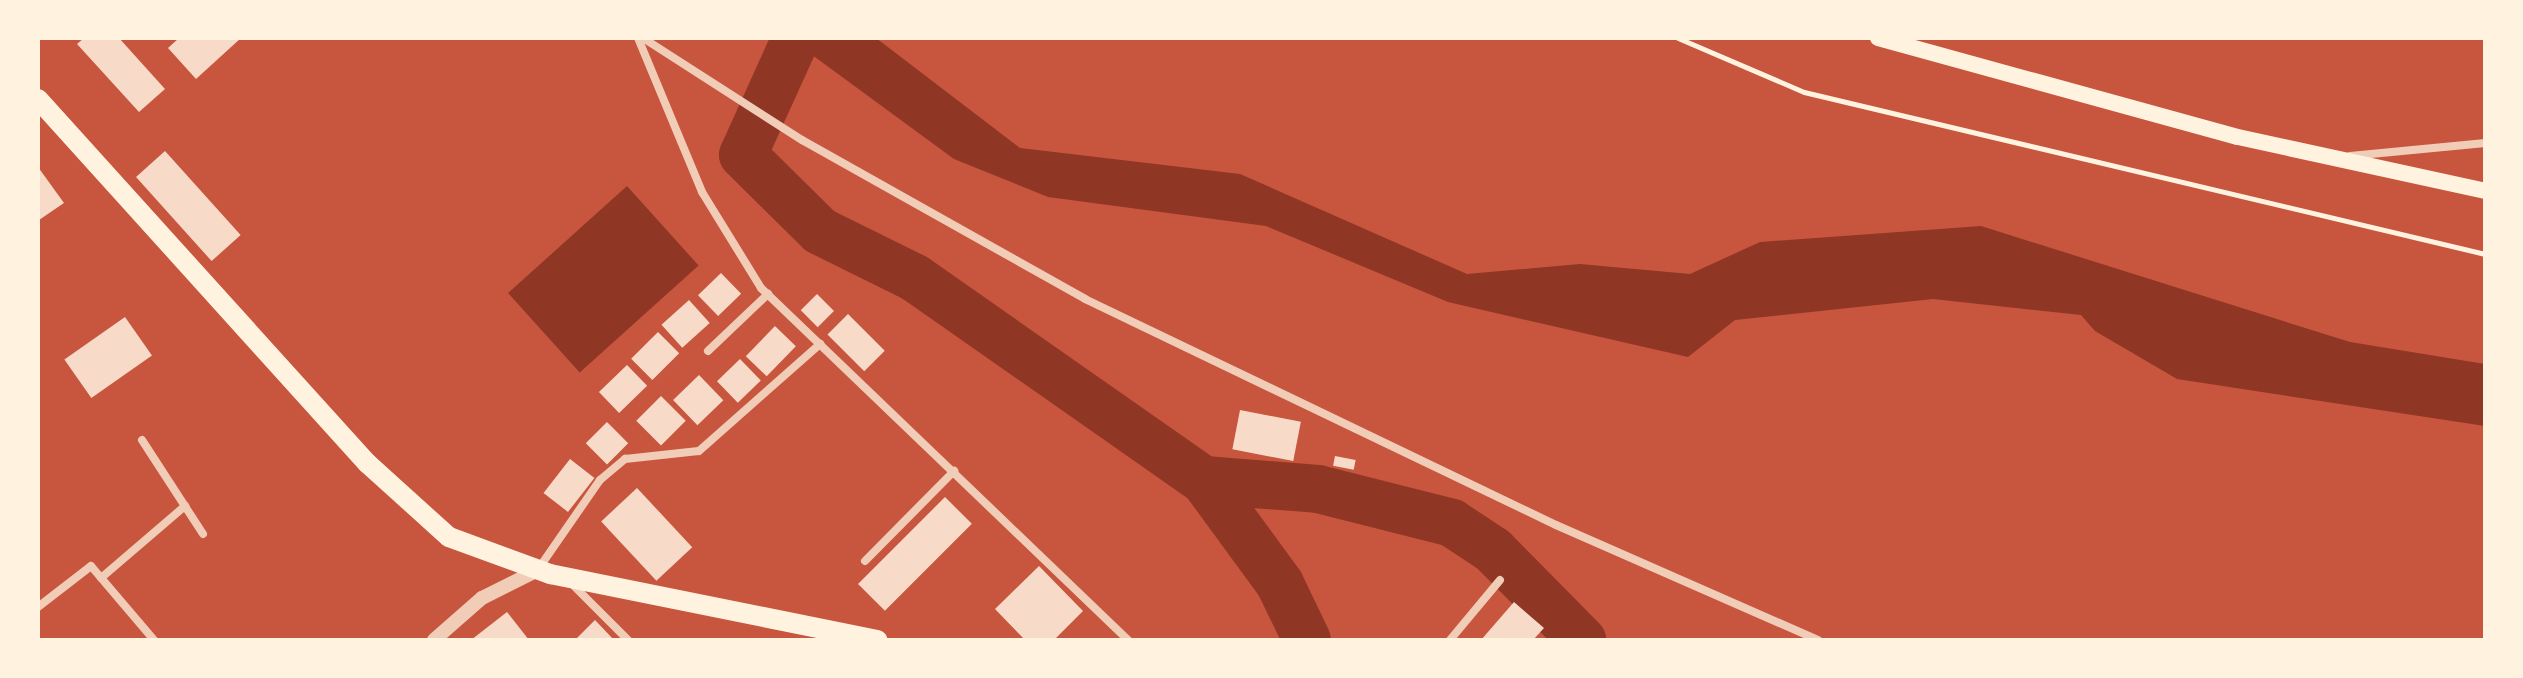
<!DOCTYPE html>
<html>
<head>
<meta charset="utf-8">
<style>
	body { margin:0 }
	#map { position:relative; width:2523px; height:678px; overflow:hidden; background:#c8553d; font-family:Cabin,sans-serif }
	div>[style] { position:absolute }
	.water>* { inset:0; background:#8f3625; transform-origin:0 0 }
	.river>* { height:48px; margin:-24px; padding:0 24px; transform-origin:24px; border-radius:24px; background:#8f3625 }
	.building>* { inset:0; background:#f7dbc8; transform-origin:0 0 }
	.path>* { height:5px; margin:-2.5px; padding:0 2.5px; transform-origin:2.5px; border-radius:2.5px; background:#fff3e0 }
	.minor>* { height:8px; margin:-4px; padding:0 4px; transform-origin:4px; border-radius:4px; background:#f1ccb7 }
	.tertiary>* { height:14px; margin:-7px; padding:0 7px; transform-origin:7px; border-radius:7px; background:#f1ccb7 }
	.secondary>* { height:16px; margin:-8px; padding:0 8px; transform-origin:8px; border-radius:8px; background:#fff3e0 }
	.primary>* { height:20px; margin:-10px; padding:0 10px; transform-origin:10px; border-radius:10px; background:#fff3e0 }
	span { translate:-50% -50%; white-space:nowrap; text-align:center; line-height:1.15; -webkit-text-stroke:8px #fff3e0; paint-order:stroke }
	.frame { position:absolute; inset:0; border:40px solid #fff3e0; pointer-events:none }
</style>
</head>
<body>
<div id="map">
	<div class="water">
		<i style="clip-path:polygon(789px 38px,876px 38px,1020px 148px,1240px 174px,1467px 274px,1580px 264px,1690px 274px,1760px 242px,1981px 226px,2350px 342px,2485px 364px,2485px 426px,2177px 379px,2095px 331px,2081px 315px,1933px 299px,1735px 320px,1688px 357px,1448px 302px,1266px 226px,1048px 197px,954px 159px)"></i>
		<i style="left:627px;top:186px;width:107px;height:160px;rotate:48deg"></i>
	</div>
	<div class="river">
		<i style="left:796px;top:38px;width:128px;rotate:114.4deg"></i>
		<i style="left:743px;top:155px;width:108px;rotate:44.6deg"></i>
		<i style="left:820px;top:231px;width:106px;rotate:26.3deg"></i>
		<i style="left:915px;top:278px;width:353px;rotate:35deg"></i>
		<i style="left:1204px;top:480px;width:129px;rotate:53.8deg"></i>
		<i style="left:1280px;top:584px;width:62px;rotate:64.3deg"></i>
		<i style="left:1204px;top:480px;width:114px;rotate:4.5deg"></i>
		<i style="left:1318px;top:489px;width:138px;rotate:14.2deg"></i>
		<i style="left:1452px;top:523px;width:49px;rotate:33.4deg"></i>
		<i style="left:1493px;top:550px;width:127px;rotate:45.3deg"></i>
	</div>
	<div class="building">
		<i style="clip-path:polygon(84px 38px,119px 38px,165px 89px,139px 112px,77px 44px)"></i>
		<i style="clip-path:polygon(179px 38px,241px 38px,196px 79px,168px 48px)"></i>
		<i style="left:165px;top:151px;width:113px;height:39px;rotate:48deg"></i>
		<i style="clip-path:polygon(38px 167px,64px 203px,39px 220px,38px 218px)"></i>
		<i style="left:721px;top:273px;width:29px;height:32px;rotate:46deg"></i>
		<i style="left:817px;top:294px;width:24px;height:23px;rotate:45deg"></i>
		<i style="left:689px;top:300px;width:31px;height:37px;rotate:48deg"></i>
		<i style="left:848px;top:314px;width:52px;height:29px;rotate:45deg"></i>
		<i style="left:125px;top:317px;width:47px;height:74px;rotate:55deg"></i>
		<i style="left:775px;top:326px;width:29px;height:42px;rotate:44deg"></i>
		<i style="left:658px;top:332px;width:30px;height:38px;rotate:45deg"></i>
		<i style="left:740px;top:359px;width:30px;height:32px;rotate:46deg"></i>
		<i style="left:627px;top:365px;width:29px;height:39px;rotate:46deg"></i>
		<i style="left:699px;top:375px;width:35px;height:36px;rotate:46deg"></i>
		<i style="left:661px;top:396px;width:35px;height:35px;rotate:45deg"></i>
		<i style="left:1240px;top:410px;width:62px;height:40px;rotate:11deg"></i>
		<i style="left:607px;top:422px;width:30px;height:30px;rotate:45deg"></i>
		<i style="left:1335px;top:456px;width:21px;height:10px;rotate:11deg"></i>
		<i style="left:570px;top:459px;width:31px;height:43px;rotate:38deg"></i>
		<i style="left:637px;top:488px;width:81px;height:49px;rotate:47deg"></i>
		<i style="left:945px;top:497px;width:38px;height:123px;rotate:45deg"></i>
		<i style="clip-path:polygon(1039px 566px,1083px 611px,1054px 640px,1025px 640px,995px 609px)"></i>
		<i style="clip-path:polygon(1514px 602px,1544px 628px,1533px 640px,1481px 640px)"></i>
		<i style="clip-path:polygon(507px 612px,529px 640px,471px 640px)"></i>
		<i style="clip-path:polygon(595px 620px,614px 640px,575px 640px)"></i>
	</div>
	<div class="path">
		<i style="left:1678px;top:38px;width:137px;rotate:23.2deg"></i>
		<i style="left:1804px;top:92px;width:700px;rotate:13.38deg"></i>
	</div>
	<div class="minor">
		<i style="left:638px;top:38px;width:167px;rotate:67.4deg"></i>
		<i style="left:702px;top:192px;width:113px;rotate:58.4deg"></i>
		<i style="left:761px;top:288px;width:509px;rotate:43.8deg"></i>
		<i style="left:643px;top:38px;width:189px;rotate:32.7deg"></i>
		<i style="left:802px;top:140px;width:325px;rotate:29.3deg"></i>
		<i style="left:1085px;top:299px;width:522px;rotate:25.63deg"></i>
		<i style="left:1556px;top:525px;width:286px;rotate:23.7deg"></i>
		<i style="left:2350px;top:156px;width:136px;rotate:-5.5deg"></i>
		<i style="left:708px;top:351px;width:83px;rotate:-43.5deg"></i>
		<i style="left:142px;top:440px;width:112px;rotate:57deg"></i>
		<i style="left:865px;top:561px;width:127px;rotate:-45.3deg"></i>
		<i style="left:539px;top:568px;width:107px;rotate:-55.3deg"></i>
		<i style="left:600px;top:480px;width:33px;rotate:-40deg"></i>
		<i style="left:625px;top:459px;width:74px;rotate:-6.2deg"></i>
		<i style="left:699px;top:451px;width:162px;rotate:-41.5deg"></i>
		<i style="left:101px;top:578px;width:111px;rotate:-40.6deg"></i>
		<i style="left:572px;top:584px;width:79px;rotate:45deg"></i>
		<i style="left:38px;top:607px;width:67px;rotate:-37.7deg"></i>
		<i style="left:91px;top:566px;width:97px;rotate:49.6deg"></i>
		<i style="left:1450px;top:640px;width:78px;rotate:-50.2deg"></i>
	</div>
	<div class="tertiary">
		<i style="left:434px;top:640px;width:64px;rotate:-41.2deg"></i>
		<i style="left:482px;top:598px;width:63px;rotate:-26.6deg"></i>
	</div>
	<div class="secondary">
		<i style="left:1878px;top:38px;width:373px;rotate:15.4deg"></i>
		<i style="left:2238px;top:137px;width:253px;rotate:12.3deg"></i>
	</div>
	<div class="primary">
		<i style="left:38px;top:99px;width:491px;rotate:47.9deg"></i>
		<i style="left:367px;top:463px;width:110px;rotate:42.1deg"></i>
		<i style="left:449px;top:537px;width:108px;rotate:20.1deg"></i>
		<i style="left:550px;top:574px;width:334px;rotate:11.4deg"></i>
	</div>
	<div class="frame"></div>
</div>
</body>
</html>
